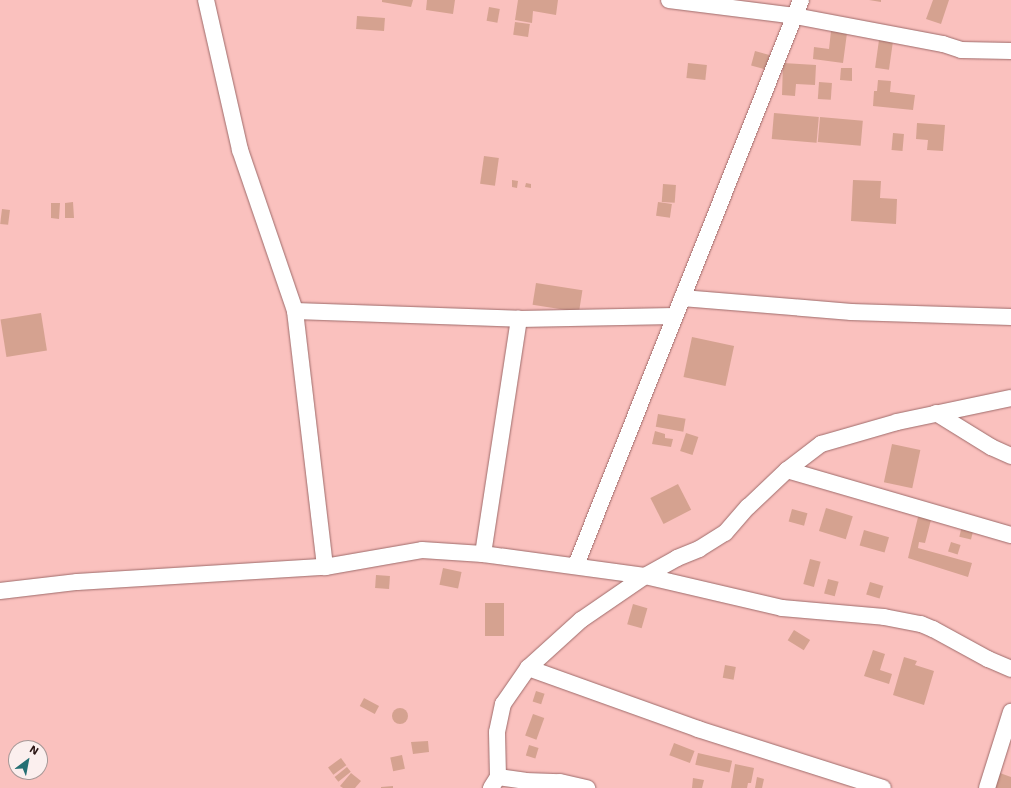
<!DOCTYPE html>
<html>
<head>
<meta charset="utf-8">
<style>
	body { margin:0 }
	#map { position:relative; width:1011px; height:788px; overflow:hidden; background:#fac1be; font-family:"Work Sans",sans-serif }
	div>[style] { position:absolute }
	.building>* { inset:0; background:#d5a290; transform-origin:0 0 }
	.round { border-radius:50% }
	.roads { filter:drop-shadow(0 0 1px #9e6b6a) drop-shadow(0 0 1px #9e6b6a) }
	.street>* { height:16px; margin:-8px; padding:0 8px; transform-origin:8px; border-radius:8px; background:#fff }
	span { translate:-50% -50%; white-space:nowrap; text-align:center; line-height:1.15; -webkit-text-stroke:3.5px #fbefee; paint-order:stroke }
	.north { position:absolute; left:8px; top:740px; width:40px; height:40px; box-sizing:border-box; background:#fbefee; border:1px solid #a79897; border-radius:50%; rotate:32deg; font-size:11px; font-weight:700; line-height:16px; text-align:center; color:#2a1515 }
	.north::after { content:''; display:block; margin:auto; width:14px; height:18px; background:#257074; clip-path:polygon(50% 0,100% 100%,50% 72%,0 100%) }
</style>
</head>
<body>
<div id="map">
	<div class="building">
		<i style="clip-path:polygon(382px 0,413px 0,411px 7px,382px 2px)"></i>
		<i style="clip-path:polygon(427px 0,455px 0,453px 14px,426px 10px)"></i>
		<i style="clip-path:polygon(518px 0,558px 0,556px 15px,533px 11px,532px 23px,515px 20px)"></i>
		<i style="clip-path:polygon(869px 0,881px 0,881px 2px)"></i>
		<i style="clip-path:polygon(933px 0,949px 0,941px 24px,926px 19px)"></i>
		<i style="left:489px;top:7px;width:11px;height:14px;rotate:10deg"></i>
		<i style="left:357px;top:16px;width:28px;height:13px;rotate:4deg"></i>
		<i style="left:515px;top:22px;width:15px;height:13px;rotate:8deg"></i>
		<i style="clip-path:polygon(831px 31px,847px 33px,843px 63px,813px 59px,814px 47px,829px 49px)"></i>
		<i style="left:879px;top:40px;width:14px;height:28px;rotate:8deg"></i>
		<i style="left:755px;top:51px;width:16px;height:15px;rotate:15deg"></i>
		<i style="left:688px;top:63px;width:19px;height:15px;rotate:6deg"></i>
		<i style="clip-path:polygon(783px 63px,816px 65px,815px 85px,796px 84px,795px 96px,782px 95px)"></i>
		<i style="clip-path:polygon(841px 68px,852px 68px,852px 81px,840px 80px)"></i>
		<i style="clip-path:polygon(878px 80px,891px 81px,890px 92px,915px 95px,913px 110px,873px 106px,874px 91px,877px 91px)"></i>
		<i style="left:819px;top:82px;width:13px;height:17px;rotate:4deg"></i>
		<i style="left:774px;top:113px;width:45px;height:26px;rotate:5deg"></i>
		<i style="left:820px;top:117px;width:43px;height:25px;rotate:5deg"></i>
		<i style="clip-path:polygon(917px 123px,945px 125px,943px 151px,927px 150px,928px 140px,916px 139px)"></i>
		<i style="left:893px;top:133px;width:11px;height:17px;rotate:5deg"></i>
		<i style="left:484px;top:156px;width:15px;height:28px;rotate:8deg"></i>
		<i style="clip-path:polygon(512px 180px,518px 181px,517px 188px,512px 187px)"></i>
		<i style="clip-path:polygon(853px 180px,881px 181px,880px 198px,897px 199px,896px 224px,851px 221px)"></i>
		<i style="clip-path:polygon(526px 183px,531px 184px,531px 188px,525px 187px)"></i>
		<i style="left:663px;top:184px;width:13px;height:18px;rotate:4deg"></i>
		<i style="clip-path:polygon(73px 202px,74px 218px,65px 218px,65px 203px)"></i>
		<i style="left:658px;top:202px;width:14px;height:14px;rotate:8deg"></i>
		<i style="clip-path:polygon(51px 203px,60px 203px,59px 219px,51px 218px)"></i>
		<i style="left:2px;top:209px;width:8px;height:15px;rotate:7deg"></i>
		<i style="left:536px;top:283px;width:47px;height:22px;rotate:9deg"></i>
		<i style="left:41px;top:313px;width:38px;height:41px;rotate:81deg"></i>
		<i style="left:692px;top:337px;width:43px;height:41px;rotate:12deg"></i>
		<i style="left:658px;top:414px;width:28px;height:13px;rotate:10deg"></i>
		<i style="clip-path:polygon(655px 431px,665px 434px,665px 438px,673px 439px,671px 447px,652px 444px)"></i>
		<i style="left:686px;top:433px;width:13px;height:19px;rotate:18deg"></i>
		<i style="left:892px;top:444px;width:29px;height:39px;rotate:12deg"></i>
		<i style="left:678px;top:484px;width:29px;height:31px;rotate:63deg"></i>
		<i style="left:826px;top:508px;width:28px;height:24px;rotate:17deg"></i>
		<i style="left:792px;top:509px;width:16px;height:13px;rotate:15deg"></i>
		<i style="clip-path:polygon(919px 513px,932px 516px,925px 543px,919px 542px,918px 548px,972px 563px,968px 577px,908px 558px)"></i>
		<i style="left:962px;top:526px;width:12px;height:11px;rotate:14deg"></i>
		<i style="left:864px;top:530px;width:26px;height:16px;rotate:16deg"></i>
		<i style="left:951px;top:542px;width:10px;height:10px;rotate:17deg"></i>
		<i style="left:810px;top:559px;width:11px;height:26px;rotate:15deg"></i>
		<i style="left:443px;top:568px;width:19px;height:17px;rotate:12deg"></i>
		<i style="left:376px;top:575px;width:14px;height:13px;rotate:4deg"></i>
		<i style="left:828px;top:579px;width:11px;height:15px;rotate:15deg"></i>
		<i style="left:870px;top:582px;width:14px;height:13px;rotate:17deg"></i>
		<i style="left:485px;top:603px;width:19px;height:33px"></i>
		<i style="left:633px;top:604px;width:15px;height:21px;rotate:16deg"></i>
		<i style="left:794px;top:630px;width:19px;height:12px;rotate:32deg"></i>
		<i style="clip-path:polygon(873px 650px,885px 654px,880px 670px,892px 674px,889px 684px,864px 676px)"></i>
		<i style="clip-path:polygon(904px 657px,917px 661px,915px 665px,934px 671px,924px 705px,893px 695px)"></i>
		<i style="left:725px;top:665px;width:11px;height:13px;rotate:10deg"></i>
		<i style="left:536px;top:691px;width:9px;height:11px;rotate:18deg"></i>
		<i style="left:364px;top:698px;width:17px;height:9px;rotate:28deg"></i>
		<i class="round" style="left:392px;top:708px;width:16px;height:16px"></i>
		<i style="left:533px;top:714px;width:12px;height:23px;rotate:20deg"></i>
		<i style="clip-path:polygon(428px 741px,429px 752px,413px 754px,411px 742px)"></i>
		<i style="left:674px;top:743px;width:22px;height:13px;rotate:21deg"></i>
		<i style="left:529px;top:745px;width:10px;height:11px;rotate:17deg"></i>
		<i style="left:698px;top:753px;width:35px;height:12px;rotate:13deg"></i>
		<i style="left:402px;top:755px;width:14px;height:12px;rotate:78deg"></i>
		<i style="left:341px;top:758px;width:9px;height:16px;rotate:54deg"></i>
		<i style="clip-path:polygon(735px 764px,754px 768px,751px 783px,748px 783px,747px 788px,731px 788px)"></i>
		<i style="left:347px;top:767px;width:6px;height:16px;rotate:51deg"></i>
		<i style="clip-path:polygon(997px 772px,1011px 777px,1011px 788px,992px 788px)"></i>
		<i style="clip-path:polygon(351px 773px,361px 781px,355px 788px,343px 788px,340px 786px)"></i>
		<i style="clip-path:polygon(757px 777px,764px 779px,762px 788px,755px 788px)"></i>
		<i style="clip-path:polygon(693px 778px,704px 780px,702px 788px,692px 788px)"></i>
		<i style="clip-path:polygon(393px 786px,393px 788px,381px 788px,381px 787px)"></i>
	</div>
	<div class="roads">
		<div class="street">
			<i style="left:206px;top:0;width:154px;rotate:77.2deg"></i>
			<i style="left:240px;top:150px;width:170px;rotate:71.1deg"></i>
			<i style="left:295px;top:311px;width:258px;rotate:83.3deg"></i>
			<i style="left:669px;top:0;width:127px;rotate:7.2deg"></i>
			<i style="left:795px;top:16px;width:151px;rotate:10.7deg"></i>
			<i style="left:943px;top:44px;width:19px;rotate:18deg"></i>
			<i style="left:961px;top:50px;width:50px;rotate:1.1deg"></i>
			<i style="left:682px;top:298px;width:170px;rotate:4.7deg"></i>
			<i style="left:851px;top:312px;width:160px;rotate:1.8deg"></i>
			<i style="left:295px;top:311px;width:224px;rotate:2deg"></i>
			<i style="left:519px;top:319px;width:155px;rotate:-1.1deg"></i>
			<i style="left:936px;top:413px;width:65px;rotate:31.7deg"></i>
			<i style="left:991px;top:447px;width:22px;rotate:24deg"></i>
			<i style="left:787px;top:470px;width:233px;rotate:16.2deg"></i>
			<i style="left:483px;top:554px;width:238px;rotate:-81.3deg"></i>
			<i style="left:576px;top:565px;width:608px;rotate:-68.29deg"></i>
			<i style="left:0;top:591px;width:78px;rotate:-6.7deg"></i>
			<i style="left:77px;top:582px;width:248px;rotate:-3.5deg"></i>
			<i style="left:325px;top:567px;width:98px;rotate:-9.9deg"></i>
			<i style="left:422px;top:550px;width:61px;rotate:3.8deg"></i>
			<i style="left:483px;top:554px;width:163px;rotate:7.7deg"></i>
			<i style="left:645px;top:576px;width:141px;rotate:13.1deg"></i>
			<i style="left:782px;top:608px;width:102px;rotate:5deg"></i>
			<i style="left:884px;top:617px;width:38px;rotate:11deg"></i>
			<i style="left:921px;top:624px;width:13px;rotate:23deg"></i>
			<i style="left:933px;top:629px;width:63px;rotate:28.6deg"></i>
			<i style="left:988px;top:659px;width:25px;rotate:23deg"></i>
			<i style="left:528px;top:668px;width:181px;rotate:19.7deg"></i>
			<i style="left:698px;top:729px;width:194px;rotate:17.7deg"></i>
			<i style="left:498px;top:777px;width:27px;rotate:8deg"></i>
			<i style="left:525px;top:781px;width:35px;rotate:2deg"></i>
			<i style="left:560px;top:782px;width:28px;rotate:13deg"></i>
			<i style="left:491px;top:788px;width:13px;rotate:-58deg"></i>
			<i style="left:498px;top:777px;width:45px;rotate:-91.3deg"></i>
			<i style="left:497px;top:732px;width:29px;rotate:-78deg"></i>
			<i style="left:503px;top:704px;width:44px;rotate:-55.2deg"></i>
			<i style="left:528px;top:668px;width:72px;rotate:-42.2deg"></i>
			<i style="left:581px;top:620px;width:78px;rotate:-34.5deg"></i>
			<i style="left:645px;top:576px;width:37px;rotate:-29deg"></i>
			<i style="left:677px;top:558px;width:24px;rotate:-22deg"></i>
			<i style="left:699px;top:549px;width:31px;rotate:-32deg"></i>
			<i style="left:725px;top:533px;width:35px;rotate:-49deg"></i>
			<i style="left:748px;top:507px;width:54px;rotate:-43.5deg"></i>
			<i style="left:787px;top:470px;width:43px;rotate:-37.4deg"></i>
			<i style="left:821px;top:444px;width:79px;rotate:-16.1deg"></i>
			<i style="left:897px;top:422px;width:116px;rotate:-11.9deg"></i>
			<i style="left:987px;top:788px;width:80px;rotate:-72.5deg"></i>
		</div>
	</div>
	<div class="north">N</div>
</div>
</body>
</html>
